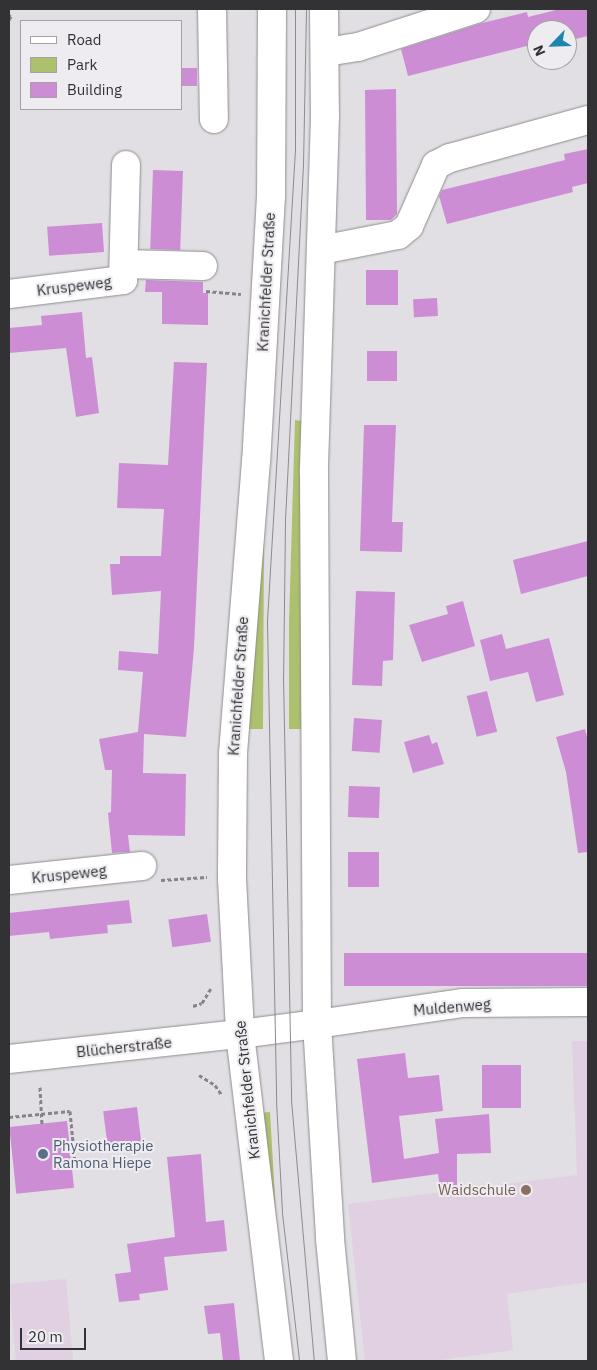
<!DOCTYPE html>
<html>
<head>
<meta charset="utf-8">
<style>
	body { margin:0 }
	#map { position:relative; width:597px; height:1370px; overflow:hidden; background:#e1dfe3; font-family:"IBM Plex Sans",sans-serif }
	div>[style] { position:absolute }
	.education>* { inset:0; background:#e0d0e2; transform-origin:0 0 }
	.green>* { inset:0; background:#adc06d }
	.building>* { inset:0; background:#cc8dd5; transform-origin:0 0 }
	.path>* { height:3px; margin-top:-1.5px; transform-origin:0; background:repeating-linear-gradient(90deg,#858487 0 4px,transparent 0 6.5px) }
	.roads { filter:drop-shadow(0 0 1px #8e8c8f) drop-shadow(0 0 1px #8e8c8f) }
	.minor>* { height:28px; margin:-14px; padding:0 14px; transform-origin:14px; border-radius:14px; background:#fff }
	.major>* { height:28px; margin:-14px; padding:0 14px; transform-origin:14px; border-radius:14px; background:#fff }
	.tram>* { height:1px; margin:-0.5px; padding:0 0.5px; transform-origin:0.5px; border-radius:0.5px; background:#8d8b8e }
	.dots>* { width:14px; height:14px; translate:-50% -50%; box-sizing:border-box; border:2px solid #eeecf0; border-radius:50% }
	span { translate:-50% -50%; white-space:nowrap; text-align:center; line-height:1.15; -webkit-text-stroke:4px #eeecf0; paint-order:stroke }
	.street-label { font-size:15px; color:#323133 }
	.service-label { font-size:15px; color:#4e5e75 }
	.left { translate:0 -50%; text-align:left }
	.education-label { font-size:15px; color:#785e54 }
	.right { translate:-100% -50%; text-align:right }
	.frame { position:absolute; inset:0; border:10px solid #323133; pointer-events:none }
	.legend { position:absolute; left:20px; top:20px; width:162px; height:90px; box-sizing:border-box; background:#eeecf0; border:1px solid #a3a1a4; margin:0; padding:6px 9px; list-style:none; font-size:15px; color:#323133 }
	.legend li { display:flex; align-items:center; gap:10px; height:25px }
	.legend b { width:25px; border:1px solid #a3a1a4 }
	.north { position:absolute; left:527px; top:20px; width:50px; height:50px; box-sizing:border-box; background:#eeecf0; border:1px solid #a3a1a4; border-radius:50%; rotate:246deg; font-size:14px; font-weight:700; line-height:20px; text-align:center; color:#323133 }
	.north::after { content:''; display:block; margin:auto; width:18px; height:22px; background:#1c86ae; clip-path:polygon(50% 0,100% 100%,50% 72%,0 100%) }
	.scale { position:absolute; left:20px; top:1328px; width:66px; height:22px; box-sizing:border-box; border:2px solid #323133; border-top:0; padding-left:6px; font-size:15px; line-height:18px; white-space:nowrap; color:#323133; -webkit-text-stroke:4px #eeecf0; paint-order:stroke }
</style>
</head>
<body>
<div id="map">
	<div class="education">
		<i style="clip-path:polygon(572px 1041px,588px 1041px,588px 1282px,507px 1294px,513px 1350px,434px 1361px,365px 1361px,348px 1204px,577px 1175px)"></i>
		<i style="left:66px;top:1279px;width:82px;height:57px;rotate:85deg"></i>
	</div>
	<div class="green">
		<i style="clip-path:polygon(295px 420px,301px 421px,302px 729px,289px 729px,289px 622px)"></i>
		<i style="clip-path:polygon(264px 537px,263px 729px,247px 729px)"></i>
		<i style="clip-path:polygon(270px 1112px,276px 1214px,280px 1254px,276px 1254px,258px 1113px)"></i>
	</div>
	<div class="building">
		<i style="clip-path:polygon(560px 9px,588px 9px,588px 36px,567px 41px,567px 30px,537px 30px,537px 49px,535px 44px,408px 76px,401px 49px,482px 23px,527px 12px,528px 17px)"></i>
		<i style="left:181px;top:68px;width:16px;height:18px"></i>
		<i style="clip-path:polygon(396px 89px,397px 214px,391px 220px,366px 220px,365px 90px)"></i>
		<i style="clip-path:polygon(588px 149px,588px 183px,572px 187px,573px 192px,447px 224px,439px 196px,442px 190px,565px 160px,564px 154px)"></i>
		<i style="left:153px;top:170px;width:30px;height:79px;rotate:2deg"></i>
		<i style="left:102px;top:223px;width:29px;height:55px;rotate:86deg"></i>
		<i style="left:366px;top:270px;width:32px;height:35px"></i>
		<i style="clip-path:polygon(146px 280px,203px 282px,203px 293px,208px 293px,208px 325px,162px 324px,162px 292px,145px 292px)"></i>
		<i style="left:437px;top:298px;width:18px;height:24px;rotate:87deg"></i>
		<i style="clip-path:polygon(82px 312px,86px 358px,92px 357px,99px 413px,76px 417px,66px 348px,9px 353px,9px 328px,42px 325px,41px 316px)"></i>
		<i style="left:367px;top:351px;width:30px;height:30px"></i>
		<i style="clip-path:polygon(174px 362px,207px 363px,194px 648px,186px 737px,144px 734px,143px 773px,186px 774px,185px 836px,128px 835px,130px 852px,112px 853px,108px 813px,111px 812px,112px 770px,105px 770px,99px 739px,138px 732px,143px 672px,118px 670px,119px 651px,158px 654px,161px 591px,112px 595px,110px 564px,120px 564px,120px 556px,161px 556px,164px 509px,117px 508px,119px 463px,168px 465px)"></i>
		<i style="clip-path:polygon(364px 425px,396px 425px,392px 522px,403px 522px,402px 552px,360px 551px)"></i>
		<i style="clip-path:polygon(588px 541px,588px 576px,521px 594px,513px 560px)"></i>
		<i style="clip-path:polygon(356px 591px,395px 592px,393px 660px,383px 661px,382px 686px,352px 685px)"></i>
		<i style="clip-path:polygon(463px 601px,475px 646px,422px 662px,409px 625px,448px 614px,446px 606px)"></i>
		<i style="clip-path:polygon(502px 634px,506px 649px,549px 638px,564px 695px,536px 702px,528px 672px,490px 681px,480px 640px)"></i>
		<i style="left:487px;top:691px;width:42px;height:21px;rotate:76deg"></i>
		<i style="left:354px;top:718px;width:28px;height:33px;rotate:4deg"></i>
		<i style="clip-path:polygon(585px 729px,588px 741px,588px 852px,578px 853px,566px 772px,556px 737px)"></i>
		<i style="clip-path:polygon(429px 735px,432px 744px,437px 742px,444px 764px,413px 773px,404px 742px)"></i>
		<i style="left:349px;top:786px;width:31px;height:31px;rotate:2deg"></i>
		<i style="left:348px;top:852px;width:31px;height:35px"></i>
		<i style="clip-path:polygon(129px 900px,132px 923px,107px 925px,108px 933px,50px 939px,49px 932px,9px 936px,9px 913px)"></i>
		<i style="left:207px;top:914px;width:28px;height:39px;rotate:82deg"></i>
		<i style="left:344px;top:953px;width:244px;height:33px"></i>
		<i style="clip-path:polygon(405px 1053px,408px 1078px,439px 1075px,443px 1111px,399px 1116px,404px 1159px,439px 1153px,435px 1119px,489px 1114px,491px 1153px,457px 1154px,457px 1186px,440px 1188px,438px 1174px,372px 1183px,357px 1059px)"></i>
		<i style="left:521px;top:1065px;width:43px;height:39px;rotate:90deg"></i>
		<i style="left:137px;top:1107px;width:35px;height:34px;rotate:83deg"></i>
		<i style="left:67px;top:1121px;width:67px;height:58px;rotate:84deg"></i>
		<i style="clip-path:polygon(201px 1154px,206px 1222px,224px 1220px,227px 1251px,164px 1257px,168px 1290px,139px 1294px,140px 1300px,119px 1302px,115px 1274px,131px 1272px,127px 1244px,175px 1237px,167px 1157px)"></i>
		<i style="clip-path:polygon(234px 1303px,240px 1361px,223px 1361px,220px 1333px,208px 1334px,204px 1306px)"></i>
	</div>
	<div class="path">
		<i style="left:9px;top:15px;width:2px;rotate:27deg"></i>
		<i style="left:11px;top:16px;width:4px;rotate:117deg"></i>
		<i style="left:206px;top:291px;width:35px;rotate:5deg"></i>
		<i style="left:161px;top:880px;width:46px;rotate:-3.7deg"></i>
		<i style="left:193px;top:1006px;width:9px;rotate:-18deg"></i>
		<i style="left:202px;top:1003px;width:17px;rotate:-59deg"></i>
		<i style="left:199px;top:1075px;width:19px;rotate:32deg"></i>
		<i style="left:215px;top:1085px;width:11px;rotate:56deg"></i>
		<i style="left:40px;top:1087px;width:37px;rotate:87deg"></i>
		<i style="left:9px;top:1117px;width:61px;rotate:-5.6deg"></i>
		<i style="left:70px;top:1111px;width:52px;rotate:84.5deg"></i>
	</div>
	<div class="roads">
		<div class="minor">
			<i style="left:212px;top:9px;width:110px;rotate:89deg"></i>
			<i style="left:326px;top:52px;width:32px;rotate:-9deg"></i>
			<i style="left:358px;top:47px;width:124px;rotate:-17.9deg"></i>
			<i style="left:321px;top:250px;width:78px;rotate:-11deg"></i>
			<i style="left:398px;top:235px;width:14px;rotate:-39deg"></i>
			<i style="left:409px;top:226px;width:67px;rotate:-66.1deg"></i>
			<i style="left:436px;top:165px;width:16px;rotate:-27deg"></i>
			<i style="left:450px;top:158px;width:143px;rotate:-15.4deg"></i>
			<i style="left:124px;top:264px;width:79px;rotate:1.5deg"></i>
			<i style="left:9px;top:294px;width:115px;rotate:-7deg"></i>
			<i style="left:123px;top:280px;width:115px;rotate:-88.5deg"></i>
			<i style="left:9px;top:880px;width:134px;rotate:-6deg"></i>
			<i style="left:317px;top:1024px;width:148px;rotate:-8.2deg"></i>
			<i style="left:463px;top:1003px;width:125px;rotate:-0.5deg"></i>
			<i style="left:9px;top:1059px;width:232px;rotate:-6.2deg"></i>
		</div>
		<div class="major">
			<i style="left:272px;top:9px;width:187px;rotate:90.3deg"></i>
			<i style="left:271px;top:196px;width:265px;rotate:93.2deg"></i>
			<i style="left:256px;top:461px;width:294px;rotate:94.5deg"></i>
			<i style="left:233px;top:754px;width:125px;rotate:90.5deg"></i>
			<i style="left:232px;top:879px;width:155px;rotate:87deg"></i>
			<i style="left:240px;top:1034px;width:329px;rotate:83.2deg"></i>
			<i style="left:324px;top:9px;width:107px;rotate:89.5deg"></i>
			<i style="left:325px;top:116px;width:357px;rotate:91.8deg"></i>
			<i style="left:314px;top:473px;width:551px;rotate:89.69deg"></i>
			<i style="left:317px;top:1024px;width:215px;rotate:86.5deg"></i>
			<i style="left:330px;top:1239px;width:123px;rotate:84.4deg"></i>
			<i style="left:240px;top:1034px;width:78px;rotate:-7.4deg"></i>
		</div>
	</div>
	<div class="tram">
		<i style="left:295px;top:9px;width:140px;rotate:90deg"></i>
		<i style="left:295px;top:149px;width:474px;rotate:93.4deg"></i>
		<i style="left:267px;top:622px;width:479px;rotate:88.9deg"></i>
		<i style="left:276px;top:1101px;width:112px;rotate:86.9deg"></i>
		<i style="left:282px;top:1213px;width:149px;rotate:83.4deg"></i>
		<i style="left:306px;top:9px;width:155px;rotate:91.1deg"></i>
		<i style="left:303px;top:164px;width:358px;rotate:92.9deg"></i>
		<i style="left:285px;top:522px;width:154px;rotate:90.7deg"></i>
		<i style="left:283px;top:676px;width:424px;rotate:88.9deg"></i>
		<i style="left:291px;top:1100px;width:262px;rotate:85deg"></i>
	</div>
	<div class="dots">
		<i style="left:43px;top:1154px;background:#5c6f8a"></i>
		<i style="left:526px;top:1190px;background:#8d6e63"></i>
	</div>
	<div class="street-label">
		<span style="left:266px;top:282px;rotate:-87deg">Kranichfelder Straße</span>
		<span style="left:74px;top:286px;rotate:-7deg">Kruspeweg</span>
		<span style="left:238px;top:686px;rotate:-86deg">Kranichfelder Straße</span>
		<span style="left:69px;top:874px;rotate:-6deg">Kruspeweg</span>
		<span style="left:452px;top:1007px;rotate:-5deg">Muldenweg</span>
		<span style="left:124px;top:1047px;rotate:-6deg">Blücherstraße</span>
		<span style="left:247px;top:1090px;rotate:-96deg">Kranichfelder Straße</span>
	</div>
	<div class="service-label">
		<span class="left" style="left:53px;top:1154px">Physiotherapie<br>Ramona Hiepe</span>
	</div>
	<div class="education-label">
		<span class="right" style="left:516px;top:1190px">Waidschule</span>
	</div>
	<div class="frame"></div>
	<ul class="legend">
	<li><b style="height:6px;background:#fff"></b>Road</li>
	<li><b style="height:14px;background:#adc06d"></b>Park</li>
	<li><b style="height:14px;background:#cc8dd5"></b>Building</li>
	</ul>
	<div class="north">N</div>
	<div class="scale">20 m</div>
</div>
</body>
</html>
